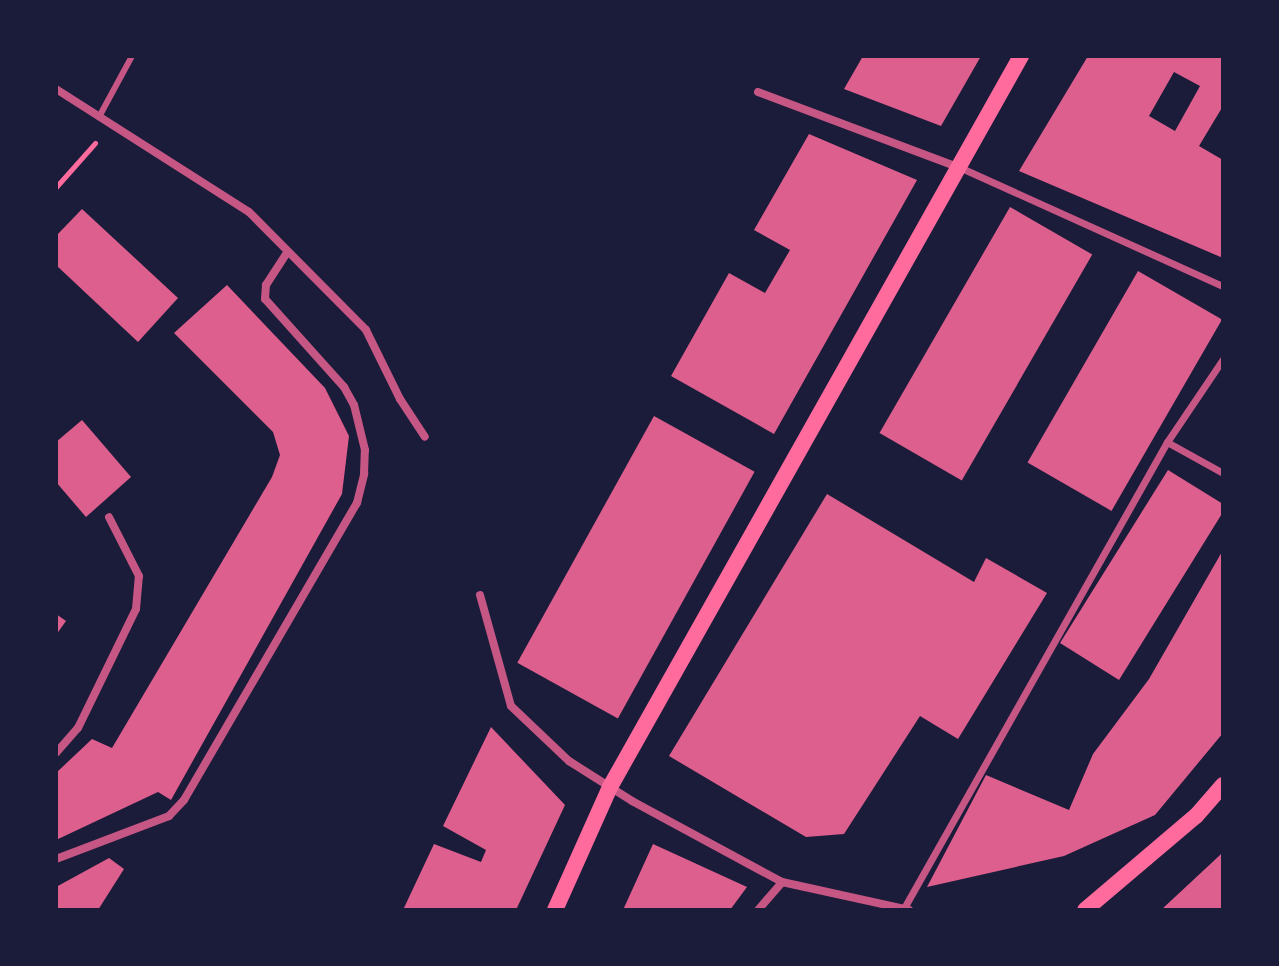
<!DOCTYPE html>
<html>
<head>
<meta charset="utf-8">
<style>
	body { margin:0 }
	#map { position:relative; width:1279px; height:966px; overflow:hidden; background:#1b1b3a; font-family:Rubik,sans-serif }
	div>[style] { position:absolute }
	.building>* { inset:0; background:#dd5f8e; transform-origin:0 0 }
	.path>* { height:5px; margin:-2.5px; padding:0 2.5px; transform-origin:2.5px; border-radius:2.5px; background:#ff6b9d }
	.service>* { height:6px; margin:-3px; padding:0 3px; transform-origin:3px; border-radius:3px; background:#c65784 }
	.pedestrian>* { height:7px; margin:-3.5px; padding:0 3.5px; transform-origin:3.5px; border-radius:3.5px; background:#c65784 }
	.minor>* { height:8px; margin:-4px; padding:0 4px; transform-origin:4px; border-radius:4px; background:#c65784 }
	.secondary>* { height:16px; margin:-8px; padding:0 8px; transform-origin:8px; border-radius:8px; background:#ff6b9d }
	span { translate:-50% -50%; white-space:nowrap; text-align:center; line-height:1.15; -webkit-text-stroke:6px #1b1b3a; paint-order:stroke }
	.frame { position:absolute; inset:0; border:58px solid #1b1b3a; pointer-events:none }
</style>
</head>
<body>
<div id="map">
	<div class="building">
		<i style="clip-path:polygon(863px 56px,981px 56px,941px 126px,844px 89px)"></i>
		<i style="clip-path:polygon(evenodd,1088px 56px,1223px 56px,1223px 106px,1199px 146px,1223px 160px,1223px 258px,1019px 171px,1088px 56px,1174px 72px,1200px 86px,1175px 131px,1149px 116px,1174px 72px)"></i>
		<i style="clip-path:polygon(809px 134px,917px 180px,774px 434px,671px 376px,729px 273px,765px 293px,790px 250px,754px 230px)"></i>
		<i style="left:1010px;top:207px;width:95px;height:261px;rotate:30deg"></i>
		<i style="clip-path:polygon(82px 209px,178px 298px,138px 342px,56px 265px,56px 236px)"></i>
		<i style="left:1138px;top:271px;width:97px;height:221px;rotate:30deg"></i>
		<i style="clip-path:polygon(227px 285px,325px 388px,349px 436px,342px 494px,171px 800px,158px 792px,56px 840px,56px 773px,92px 739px,112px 748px,272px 477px,280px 455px,273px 432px,174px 333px)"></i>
		<i style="left:654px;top:416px;width:115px;height:282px;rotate:29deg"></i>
		<i style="clip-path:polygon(82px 420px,131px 477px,86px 517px,56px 482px,56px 442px)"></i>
		<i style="clip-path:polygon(1168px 470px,1223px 504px,1223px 512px,1119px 680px,1060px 643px)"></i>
		<i style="clip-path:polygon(827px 494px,974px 582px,986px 558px,1047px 593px,958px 739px,920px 716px,844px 834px,806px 837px,669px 756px)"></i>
		<i style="clip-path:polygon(1223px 550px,1223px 733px,1155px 815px,1064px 856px,927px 887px,986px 775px,1069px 810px,1093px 754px,1149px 679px)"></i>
		<i style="clip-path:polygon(56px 614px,66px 621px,56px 635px)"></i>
		<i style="clip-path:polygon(491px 727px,565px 805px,516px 910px,403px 910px,434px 844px,481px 862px,486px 850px,443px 826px)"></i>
		<i style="clip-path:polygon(653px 844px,747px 887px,730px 910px,623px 910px)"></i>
		<i style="clip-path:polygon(1223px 852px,1223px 910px,1161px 910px,1219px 856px)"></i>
		<i style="clip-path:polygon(109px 858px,124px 869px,98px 910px,56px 910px,56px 887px)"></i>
	</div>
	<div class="path">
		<i style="left:56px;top:187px;width:59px;rotate:-48.4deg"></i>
	</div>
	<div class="service">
		<i style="left:99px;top:117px;width:69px;rotate:-61.6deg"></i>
	</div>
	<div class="pedestrian">
		<i style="left:959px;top:167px;width:290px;rotate:24.3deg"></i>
		<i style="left:1167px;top:442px;width:64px;rotate:29deg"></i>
		<i style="left:904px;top:908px;width:535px;rotate:-60.56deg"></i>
		<i style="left:1167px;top:442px;width:100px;rotate:-56deg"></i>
	</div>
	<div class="minor">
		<i style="left:56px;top:89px;width:229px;rotate:32.5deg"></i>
		<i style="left:249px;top:212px;width:166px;rotate:45.2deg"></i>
		<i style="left:366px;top:330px;width:77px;rotate:63.8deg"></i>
		<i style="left:400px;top:399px;width:45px;rotate:56.7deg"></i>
		<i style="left:758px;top:92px;width:214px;rotate:20.6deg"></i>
		<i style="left:480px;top:595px;width:115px;rotate:74.4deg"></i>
		<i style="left:511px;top:706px;width:80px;rotate:43.5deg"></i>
		<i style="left:569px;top:761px;width:75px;rotate:32.4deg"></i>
		<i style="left:632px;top:801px;width:170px;rotate:28.4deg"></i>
		<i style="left:782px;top:882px;width:130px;rotate:12.4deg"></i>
		<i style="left:56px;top:753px;width:33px;rotate:-49deg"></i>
		<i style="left:78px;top:728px;width:132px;rotate:-64deg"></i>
		<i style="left:136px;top:609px;width:33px;rotate:-85deg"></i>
		<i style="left:139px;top:576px;width:66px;rotate:-117deg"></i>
		<i style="left:56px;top:859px;width:121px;rotate:-20.8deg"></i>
		<i style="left:169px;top:816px;width:22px;rotate:-47deg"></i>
		<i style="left:184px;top:800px;width:344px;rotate:-59.8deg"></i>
		<i style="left:357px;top:503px;width:30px;rotate:-76deg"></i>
		<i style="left:364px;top:474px;width:24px;rotate:-88deg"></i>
		<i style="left:365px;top:450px;width:46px;rotate:-103.7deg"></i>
		<i style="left:354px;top:405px;width:21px;rotate:-119deg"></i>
		<i style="left:344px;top:387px;width:118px;rotate:-131.9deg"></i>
		<i style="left:265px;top:299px;width:14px;rotate:-86deg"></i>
		<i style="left:266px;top:285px;width:38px;rotate:-57deg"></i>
		<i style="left:758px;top:910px;width:37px;rotate:-49deg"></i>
	</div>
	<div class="secondary">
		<i style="left:555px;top:910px;width:135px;rotate:-65.9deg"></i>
		<i style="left:610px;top:787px;width:839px;rotate:-60.65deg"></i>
		<i style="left:1085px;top:910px;width:145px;rotate:-40.3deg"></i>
		<i style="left:1196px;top:816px;width:41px;rotate:-48.9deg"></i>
	</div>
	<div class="frame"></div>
</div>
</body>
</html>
